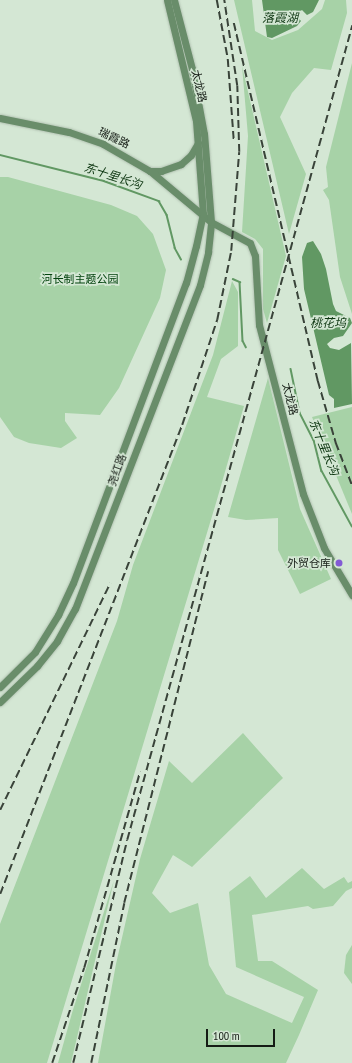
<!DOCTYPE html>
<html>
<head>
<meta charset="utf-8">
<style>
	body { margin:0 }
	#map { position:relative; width:352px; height:1063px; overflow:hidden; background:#d4e7d4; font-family:"PT Sans Narrow","Noto Sans SC",sans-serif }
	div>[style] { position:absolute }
	.green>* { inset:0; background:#a7d2a7 }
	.water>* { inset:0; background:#619863 }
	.stream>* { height:1.5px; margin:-0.75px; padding:0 0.75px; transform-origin:0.75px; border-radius:0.75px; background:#619863 }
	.roads { filter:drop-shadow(0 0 1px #b2c2b2) drop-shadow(0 0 1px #b2c2b2) }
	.secondary>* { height:7px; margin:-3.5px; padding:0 3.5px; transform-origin:3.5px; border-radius:3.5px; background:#698d6a }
	.rail>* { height:1.5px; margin-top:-0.75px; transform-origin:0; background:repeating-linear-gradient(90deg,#394339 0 8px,transparent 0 12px) }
	.dots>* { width:11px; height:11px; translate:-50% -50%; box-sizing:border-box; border:2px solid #d4e7d4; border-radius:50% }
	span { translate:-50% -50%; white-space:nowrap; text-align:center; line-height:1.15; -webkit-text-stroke:3.5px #d4e7d4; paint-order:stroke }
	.street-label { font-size:11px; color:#151c15 }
	.park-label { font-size:11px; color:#03430e }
	.poi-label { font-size:11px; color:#151c15 }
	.right { translate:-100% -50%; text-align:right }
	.water-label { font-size:12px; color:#0e3712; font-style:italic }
	.scale { position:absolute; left:206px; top:1029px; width:69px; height:18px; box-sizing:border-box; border:2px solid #151c15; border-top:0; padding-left:5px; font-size:12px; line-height:14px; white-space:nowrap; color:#151c15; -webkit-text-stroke:3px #d4e7d4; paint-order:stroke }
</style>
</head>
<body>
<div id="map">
	<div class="green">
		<i style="clip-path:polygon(234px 0,252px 0,255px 31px,272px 40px,298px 30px,322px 9px,325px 0,346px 0,347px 13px,331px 70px,314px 68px,292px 93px,280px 117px,306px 174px,289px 234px)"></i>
		<i style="clip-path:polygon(352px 63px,352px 314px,340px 277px,329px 200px,323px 190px,328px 187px,326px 167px)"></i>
		<i style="clip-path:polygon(242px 66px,286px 256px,267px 323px,263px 309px,263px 249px,255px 239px,242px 232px,248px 136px)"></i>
		<i style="clip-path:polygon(0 177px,8px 177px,111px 205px,137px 216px,153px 234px,166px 270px,160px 298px,119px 388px,100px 415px,65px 413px,65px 421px,77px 438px,61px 448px,29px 443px,14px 437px,0 417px)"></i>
		<i style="clip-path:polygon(232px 281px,238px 292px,238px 346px,221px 359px,207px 397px,244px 406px,216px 503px,47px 1063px,0 1063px,0 924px,117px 621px,133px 565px,213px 355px)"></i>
		<i style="clip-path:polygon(268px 378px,300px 509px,331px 579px,300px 594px,278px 550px,278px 518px,246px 520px,228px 517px)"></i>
		<i style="clip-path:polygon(352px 407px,352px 514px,312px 417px)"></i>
		<i style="clip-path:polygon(243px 733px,283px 778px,192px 867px,173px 855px,152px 893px,170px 913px,198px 903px,209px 965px,226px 994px,292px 1023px,304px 997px,236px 967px,229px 892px,250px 876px,266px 898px,302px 868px,324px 889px,344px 877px,348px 883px,352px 881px,352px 888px,346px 891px,333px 906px,313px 909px,308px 906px,252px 915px,258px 961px,272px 961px,318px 990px,299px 1035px,286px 1063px,98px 1063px,116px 964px,140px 859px,169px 761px,192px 783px)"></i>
		<i style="clip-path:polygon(114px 880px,71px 1063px,58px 1063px,72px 1013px)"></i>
		<i style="clip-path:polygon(352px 945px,352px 984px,344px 973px,346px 955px)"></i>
	</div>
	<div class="water">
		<i style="clip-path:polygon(262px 0,319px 0,313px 12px,307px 15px,302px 10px,296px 15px,301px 21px,297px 26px,272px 38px,267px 37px)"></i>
		<i style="clip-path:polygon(313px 241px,321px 254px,326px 269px,333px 304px,336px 311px,350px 318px,352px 323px,343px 336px,334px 338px,327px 344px,330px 348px,339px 350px,351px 343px,352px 404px,334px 408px,334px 399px,329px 395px,304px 289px,302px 257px,307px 243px)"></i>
	</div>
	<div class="stream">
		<i style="left:0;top:155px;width:107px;rotate:14deg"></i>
		<i style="left:104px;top:181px;width:59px;rotate:20deg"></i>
		<i style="left:159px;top:201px;width:16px;rotate:60deg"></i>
		<i style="left:167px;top:215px;width:34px;rotate:76deg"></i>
		<i style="left:175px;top:248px;width:13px;rotate:61deg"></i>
		<i style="left:233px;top:279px;width:8px;rotate:23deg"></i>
		<i style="left:240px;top:282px;width:59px;rotate:87.1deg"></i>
		<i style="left:243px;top:341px;width:7px;rotate:63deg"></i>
		<i style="left:291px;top:369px;width:45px;rotate:78.4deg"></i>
		<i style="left:300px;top:413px;width:30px;rotate:63deg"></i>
		<i style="left:314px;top:440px;width:32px;rotate:76deg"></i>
		<i style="left:322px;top:471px;width:63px;rotate:61.4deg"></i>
	</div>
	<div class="roads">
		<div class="secondary">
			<i style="left:0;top:118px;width:70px;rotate:11.5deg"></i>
			<i style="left:69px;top:132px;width:36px;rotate:19deg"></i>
			<i style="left:103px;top:144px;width:54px;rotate:29.9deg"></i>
			<i style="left:150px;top:171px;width:80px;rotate:39.9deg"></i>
			<i style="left:211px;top:222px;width:44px;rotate:28.3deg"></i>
			<i style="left:250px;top:243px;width:14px;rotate:69deg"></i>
			<i style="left:255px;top:256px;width:69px;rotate:86.7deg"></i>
			<i style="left:259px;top:325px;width:175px;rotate:75.4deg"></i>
			<i style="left:303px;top:494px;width:58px;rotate:68.7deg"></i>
			<i style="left:324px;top:548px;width:55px;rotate:59.2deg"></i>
			<i style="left:150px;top:171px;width:11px"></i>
			<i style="left:161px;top:171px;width:21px;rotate:-19deg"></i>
			<i style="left:181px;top:164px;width:13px;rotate:-42deg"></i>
			<i style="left:191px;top:155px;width:14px;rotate:-60deg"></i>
			<i style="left:0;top:687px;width:49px;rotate:-45deg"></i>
			<i style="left:35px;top:652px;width:44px;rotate:-58.1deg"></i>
			<i style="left:58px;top:615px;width:35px;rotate:-65deg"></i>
			<i style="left:73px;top:583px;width:321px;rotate:-69.4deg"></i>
			<i style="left:186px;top:283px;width:38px;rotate:-75deg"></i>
			<i style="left:196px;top:246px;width:33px;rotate:-78deg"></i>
			<i style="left:203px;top:214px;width:93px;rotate:-94.3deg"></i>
			<i style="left:196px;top:121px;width:124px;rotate:-103.5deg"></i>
			<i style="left:0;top:702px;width:52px;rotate:-44.2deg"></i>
			<i style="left:37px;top:666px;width:32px;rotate:-51deg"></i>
			<i style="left:57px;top:641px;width:37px;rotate:-61deg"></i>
			<i style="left:75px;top:609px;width:347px;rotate:-68.9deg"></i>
			<i style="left:200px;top:285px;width:34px;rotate:-76deg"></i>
			<i style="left:208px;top:252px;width:30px;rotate:-84deg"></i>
			<i style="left:211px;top:222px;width:88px;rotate:-94.5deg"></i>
			<i style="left:204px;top:134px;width:66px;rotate:-100.5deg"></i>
			<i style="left:192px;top:69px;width:71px;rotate:-104.6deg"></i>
		</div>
	</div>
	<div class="rail">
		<i style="left:217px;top:0;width:60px;rotate:79.4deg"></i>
		<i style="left:228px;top:59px;width:82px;rotate:85.8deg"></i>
		<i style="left:234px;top:23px;width:368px;rotate:76.8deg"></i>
		<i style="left:318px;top:381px;width:65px;rotate:73.8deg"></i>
		<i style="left:336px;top:443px;width:45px;rotate:69.1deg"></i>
		<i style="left:0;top:810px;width:252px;rotate:-64.1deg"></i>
		<i style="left:0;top:894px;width:503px;rotate:-68.79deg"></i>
		<i style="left:182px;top:425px;width:111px;rotate:-71.6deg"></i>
		<i style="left:217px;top:320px;width:70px;rotate:-78.5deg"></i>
		<i style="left:231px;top:251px;width:99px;rotate:-85.4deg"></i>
		<i style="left:239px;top:152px;width:66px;rotate:-91.7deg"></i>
		<i style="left:237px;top:86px;width:87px;rotate:-98.6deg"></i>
		<i style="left:52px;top:1063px;width:100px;rotate:-71.4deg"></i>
		<i style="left:84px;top:968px;width:204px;rotate:-74.1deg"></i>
		<i style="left:73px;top:1063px;width:229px;rotate:-76.4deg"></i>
		<i style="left:127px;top:840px;width:845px;rotate:-74.55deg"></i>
		<i style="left:91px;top:1063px;width:163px;rotate:-78.3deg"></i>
		<i style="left:124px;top:903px;width:342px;rotate:-75.8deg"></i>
	</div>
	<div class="dots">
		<i style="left:339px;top:563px;background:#835bd5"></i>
	</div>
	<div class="street-label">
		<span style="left:199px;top:86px;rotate:77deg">太龙路</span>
		<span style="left:114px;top:138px;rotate:25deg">瑞霞路</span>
		<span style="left:290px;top:399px;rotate:76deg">太龙路</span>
		<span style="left:117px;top:470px;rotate:-70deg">尧红路</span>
	</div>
	<div class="park-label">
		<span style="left:80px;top:279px">河长制主题公园</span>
	</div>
	<div class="poi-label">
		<span class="right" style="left:331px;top:563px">外贸仓库</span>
	</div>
	<div class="water-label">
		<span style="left:280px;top:18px">落霞湖</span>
		<span style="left:113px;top:176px;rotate:18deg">东十里长沟</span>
		<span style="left:328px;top:323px">桃花坞</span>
		<span style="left:324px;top:447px;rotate:68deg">东十里长沟</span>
	</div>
	<div class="scale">100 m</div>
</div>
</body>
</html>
